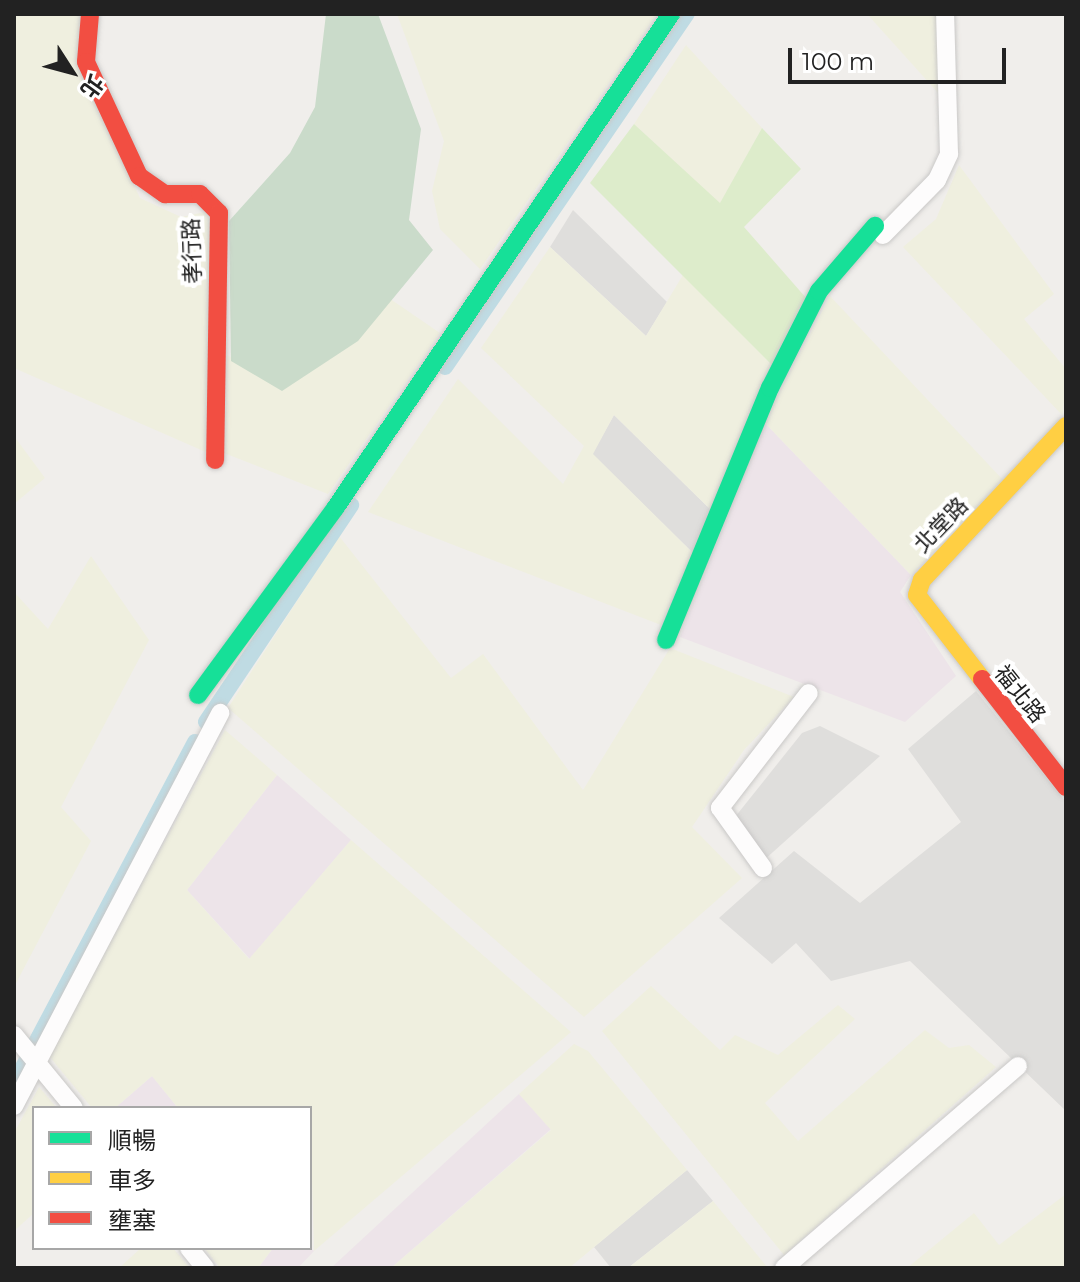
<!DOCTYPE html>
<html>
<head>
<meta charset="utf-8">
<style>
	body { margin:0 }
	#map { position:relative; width:1080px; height:1282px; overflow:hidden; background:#f0eeeb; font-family:Montserrat,"Noto Sans TC",sans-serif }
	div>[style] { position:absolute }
	.residential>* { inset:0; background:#dfdedc }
	.industrial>* { inset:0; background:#ede4e9 }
	.farmland>* { inset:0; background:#efefdf }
	.grass>* { inset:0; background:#ddeccb }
	.cemetery>* { inset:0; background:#cadbca }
	.canal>* { height:16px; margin:-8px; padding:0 8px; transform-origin:8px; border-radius:8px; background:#bfdbe3 }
	.roads { filter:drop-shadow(0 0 2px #c9c8c7) drop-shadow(0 0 2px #c9c8c7) }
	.street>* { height:18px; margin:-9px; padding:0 9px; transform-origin:9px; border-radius:9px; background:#fdfcfc }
	.fast>* { height:18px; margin:-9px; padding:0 9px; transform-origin:9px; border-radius:9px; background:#16e098 }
	.slow>* { height:18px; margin:-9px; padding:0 9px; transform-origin:9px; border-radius:9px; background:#ffcf43 }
	.jam>* { height:18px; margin:-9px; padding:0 9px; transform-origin:9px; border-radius:9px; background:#f24e42 }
	span { translate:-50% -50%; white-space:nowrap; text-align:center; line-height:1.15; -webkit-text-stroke:8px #fff; paint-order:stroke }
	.street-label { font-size:22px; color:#222 }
	.frame { position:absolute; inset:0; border:16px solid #222; pointer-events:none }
	.legend { position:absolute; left:32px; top:1106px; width:280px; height:144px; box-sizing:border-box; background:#fff; border:2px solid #a7a7a7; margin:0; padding:10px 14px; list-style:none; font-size:24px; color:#222 }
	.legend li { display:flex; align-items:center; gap:16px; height:40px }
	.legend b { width:40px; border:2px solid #a7a7a7 }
	.north { position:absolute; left:32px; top:32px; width:80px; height:80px; -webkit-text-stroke:6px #fff; paint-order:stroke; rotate:126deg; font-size:22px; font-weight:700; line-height:32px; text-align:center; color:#222 }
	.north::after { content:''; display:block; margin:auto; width:28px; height:36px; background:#222; clip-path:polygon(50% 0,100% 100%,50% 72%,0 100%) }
	.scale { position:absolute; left:788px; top:48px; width:218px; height:36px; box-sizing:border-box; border:4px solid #222; border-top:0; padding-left:10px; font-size:24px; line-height:28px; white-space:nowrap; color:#222; -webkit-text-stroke:6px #fff; paint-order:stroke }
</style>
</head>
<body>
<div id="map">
	<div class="residential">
		<i style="clip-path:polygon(573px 210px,667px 302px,646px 336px,550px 247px)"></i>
		<i style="clip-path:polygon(614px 415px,712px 511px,693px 553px,592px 454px)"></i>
		<i style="clip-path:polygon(976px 691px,1066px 802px,1066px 1111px,910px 961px,831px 981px,796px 943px,772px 964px,719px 918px,794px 851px,860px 903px,961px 822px,908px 749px)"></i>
		<i style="clip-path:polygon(820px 726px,880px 756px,763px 861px,735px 817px,802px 733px)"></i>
		<i style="clip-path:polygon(687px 1170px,713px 1201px,628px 1268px,611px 1268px,594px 1247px)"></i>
	</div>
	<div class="industrial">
		<i style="clip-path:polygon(764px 422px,911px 575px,900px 592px,956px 676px,905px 722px,680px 637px)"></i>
		<i style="clip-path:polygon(277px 775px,351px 840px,250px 959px,187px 890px)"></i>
		<i style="clip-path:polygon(152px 1076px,178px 1108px,115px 1108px)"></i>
		<i style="clip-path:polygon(519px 1094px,551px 1129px,391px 1268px,331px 1268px)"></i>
		<i style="clip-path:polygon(273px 1248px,310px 1248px,314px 1251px,298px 1268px,258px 1268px)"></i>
	</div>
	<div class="farmland">
		<i style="clip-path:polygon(22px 14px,86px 14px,81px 75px,140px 198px,181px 217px,205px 212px,212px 223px,208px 453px,14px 368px,14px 17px)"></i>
		<i style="clip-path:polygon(397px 14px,657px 14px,480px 269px,440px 229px,432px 191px,444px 141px)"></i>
		<i style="clip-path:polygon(867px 14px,938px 14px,940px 95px)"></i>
		<i style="clip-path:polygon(686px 45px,762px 128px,720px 204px,634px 124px)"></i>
		<i style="clip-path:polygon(959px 165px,1054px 294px,1024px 319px,1066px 369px,1063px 416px,903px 247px,936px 219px)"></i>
		<i style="clip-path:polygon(550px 247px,646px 336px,683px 275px,776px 369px,712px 511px,614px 415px,593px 454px,693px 553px,661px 625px,368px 512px,458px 379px,563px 484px,584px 446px,481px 348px)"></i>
		<i style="clip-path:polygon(383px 294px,440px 333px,328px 494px,224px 453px,227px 355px,267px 380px)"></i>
		<i style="clip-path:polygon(830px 296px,1004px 481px,911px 575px,764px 422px)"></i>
		<i style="clip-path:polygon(14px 436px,45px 478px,14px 504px)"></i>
		<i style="clip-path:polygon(339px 536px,451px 678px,483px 654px,583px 790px,670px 648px,794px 697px,744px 750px,692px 827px,742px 878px,584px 1017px,228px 708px)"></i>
		<i style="clip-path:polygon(91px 556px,149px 640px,61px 807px,91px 841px,14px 987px,14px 592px,48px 629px)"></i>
		<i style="clip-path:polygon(225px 730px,277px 775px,187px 890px,249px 959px,351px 840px,571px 1032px,314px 1251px,310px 1108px,178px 1108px,152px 1076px,115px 1108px,92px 1108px,49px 1056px)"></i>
		<i style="clip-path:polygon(651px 986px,720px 1050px,735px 1035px,778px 1055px,838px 1005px,855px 1019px,765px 1103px,798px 1141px,925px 1030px,949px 1048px,969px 1045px,996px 1067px,784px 1255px,602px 1031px)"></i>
		<i style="clip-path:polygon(574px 1044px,588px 1051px,687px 1170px,569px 1268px,391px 1268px,551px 1130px,519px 1094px)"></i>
		<i style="clip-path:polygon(39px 1087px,57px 1108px,34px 1108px,34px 1213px,14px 1231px,14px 1133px)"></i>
		<i style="clip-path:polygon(1066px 1194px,1066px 1268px,907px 1268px,974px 1213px,999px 1245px)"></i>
		<i style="clip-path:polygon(713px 1201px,768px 1268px,628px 1268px)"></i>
		<i style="clip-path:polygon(141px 1248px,173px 1248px,190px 1268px,119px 1268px)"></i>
		<i style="clip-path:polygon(204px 1248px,273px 1248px,258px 1268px,220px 1268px)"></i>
	</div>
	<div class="grass">
		<i style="clip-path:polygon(634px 124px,720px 203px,762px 128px,801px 169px,744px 227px,807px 299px,776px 369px,590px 183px)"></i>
	</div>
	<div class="cemetery">
		<i style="clip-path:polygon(326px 14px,378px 14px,421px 129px,409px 220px,433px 250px,358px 341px,282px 391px,231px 361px,229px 221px,290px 153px,315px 107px)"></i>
	</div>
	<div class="canal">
		<i style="left:445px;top:367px;width:428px;rotate:-55.6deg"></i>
		<i style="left:206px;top:722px;width:261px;rotate:-56.2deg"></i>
		<i style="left:14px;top:1084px;width:387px;rotate:-62.1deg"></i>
	</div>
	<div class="roads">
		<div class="street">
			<i style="left:883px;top:235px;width:77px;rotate:-45.5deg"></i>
			<i style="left:937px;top:180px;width:29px;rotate:-65deg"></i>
			<i style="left:949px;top:154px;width:140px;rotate:-91.6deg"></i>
			<i style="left:763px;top:868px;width:74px;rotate:-125.6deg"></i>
			<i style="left:720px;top:808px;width:145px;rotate:-52.3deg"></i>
			<i style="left:14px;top:1035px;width:94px;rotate:50.6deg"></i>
			<i style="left:14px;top:1106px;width:444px;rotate:-62.3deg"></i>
			<i style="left:189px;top:1248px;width:26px;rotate:51deg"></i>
			<i style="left:784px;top:1268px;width:309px;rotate:-40.8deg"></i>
		</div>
		<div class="fast">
			<i style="left:666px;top:640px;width:273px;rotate:-67.6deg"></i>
			<i style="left:770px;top:388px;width:109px;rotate:-63.2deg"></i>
			<i style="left:819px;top:291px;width:86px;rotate:-49.3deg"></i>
			<i style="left:198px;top:695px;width:233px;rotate:-53.7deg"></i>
			<i style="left:336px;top:507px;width:596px;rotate:-55.8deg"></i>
		</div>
		<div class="slow">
			<i style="left:982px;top:679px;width:106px;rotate:-127.7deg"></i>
			<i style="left:917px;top:595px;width:16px;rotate:-72deg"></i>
			<i style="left:922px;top:580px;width:211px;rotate:-46.9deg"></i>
		</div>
		<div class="jam">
			<i style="left:90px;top:14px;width:48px;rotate:94.8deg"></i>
			<i style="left:86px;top:62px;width:126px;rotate:65.1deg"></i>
			<i style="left:139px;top:176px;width:32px;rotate:35deg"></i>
			<i style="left:165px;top:194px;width:35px"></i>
			<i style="left:200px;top:194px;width:27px;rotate:45deg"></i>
			<i style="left:219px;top:213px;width:247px;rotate:90.9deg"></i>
			<i style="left:982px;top:679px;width:137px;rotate:52.1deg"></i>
		</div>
	</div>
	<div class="street-label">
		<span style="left:192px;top:251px;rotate:-92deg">孝行路</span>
		<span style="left:941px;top:525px;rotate:-46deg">北堂路</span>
		<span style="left:1020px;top:694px;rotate:51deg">福北路</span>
	</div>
	<div class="frame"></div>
	<ul class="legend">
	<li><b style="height:10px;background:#16e098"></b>順暢</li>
	<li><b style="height:10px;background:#ffcf43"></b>車多</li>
	<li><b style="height:10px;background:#f24e42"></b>壅塞</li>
	</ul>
	<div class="north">北</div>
	<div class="scale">100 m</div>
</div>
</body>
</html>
